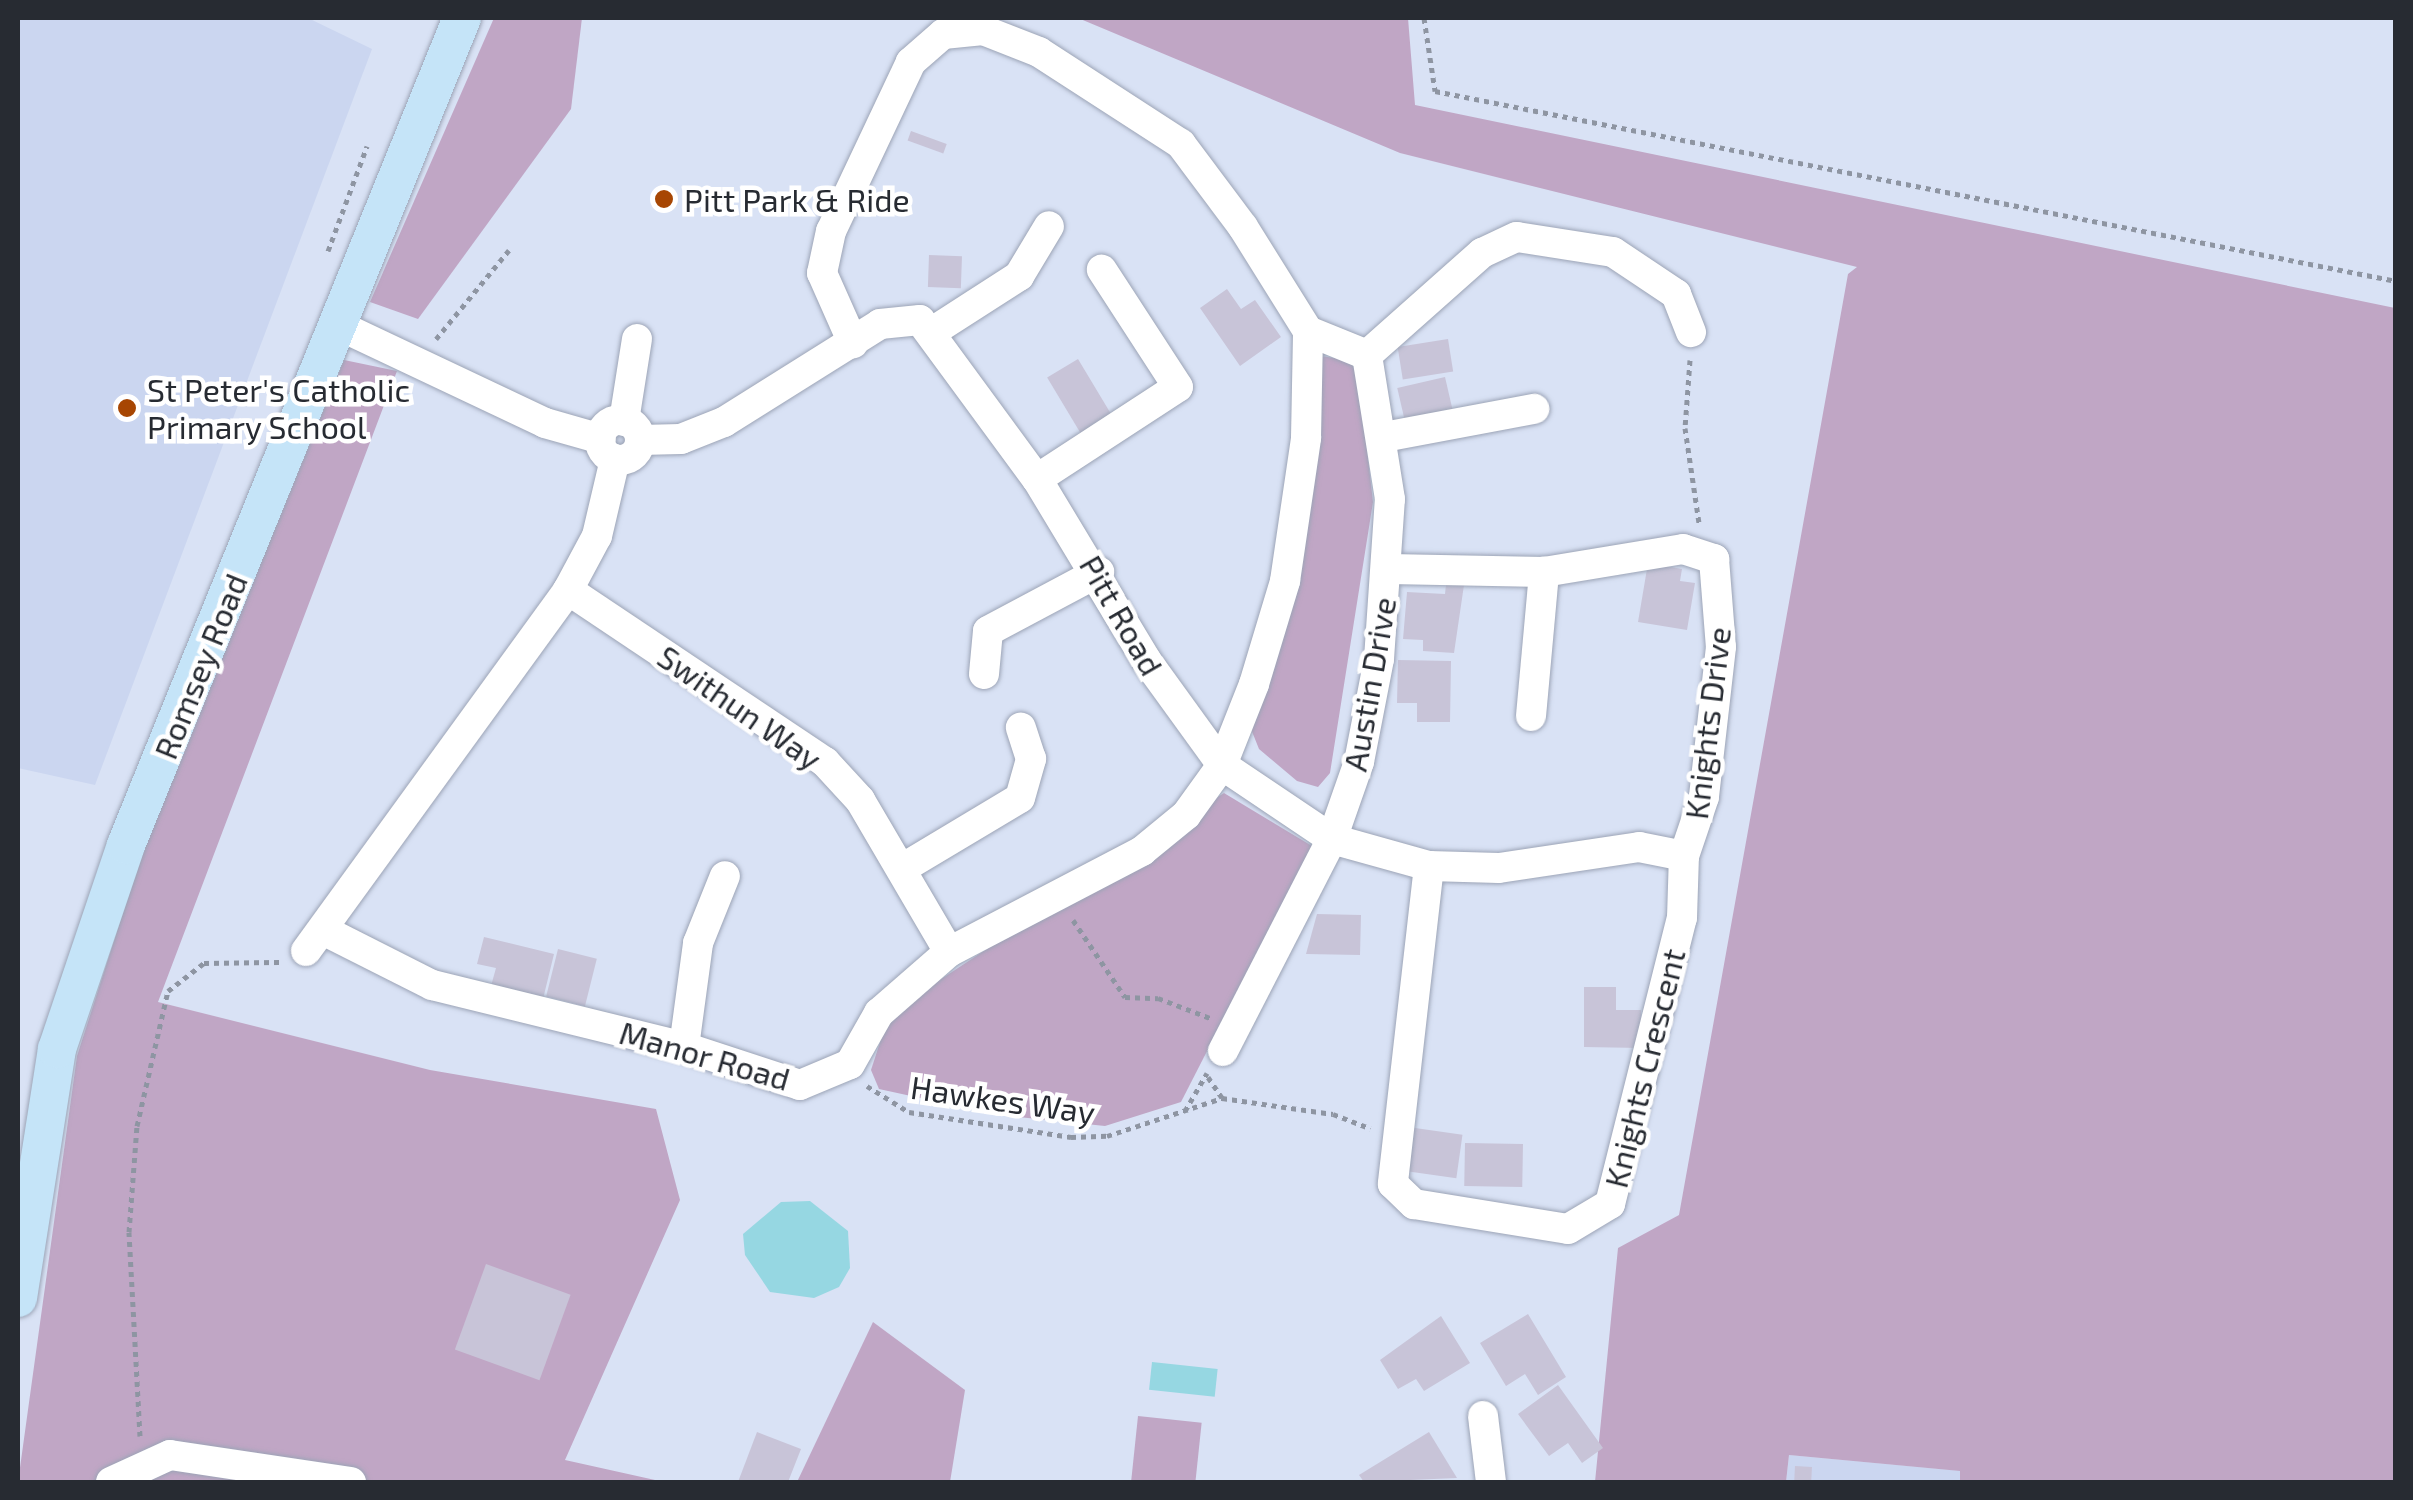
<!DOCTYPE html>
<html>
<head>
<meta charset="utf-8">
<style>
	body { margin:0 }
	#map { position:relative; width:2413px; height:1500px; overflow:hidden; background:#d9e2f5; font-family:"Exo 2",sans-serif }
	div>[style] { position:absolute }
	.built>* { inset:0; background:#cbd6f0 }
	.green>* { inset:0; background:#c0a6c5; transform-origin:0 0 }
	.water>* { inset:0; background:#96d7e2; transform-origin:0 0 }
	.building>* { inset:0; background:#c8c4d8; transform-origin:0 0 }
	.path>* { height:5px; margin-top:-2.5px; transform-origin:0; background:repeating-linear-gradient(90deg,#8e95a2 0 5px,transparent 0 10px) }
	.roads { filter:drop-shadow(0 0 2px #9ca4b6) drop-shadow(0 0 2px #9ca4b6) }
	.minor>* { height:30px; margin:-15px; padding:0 15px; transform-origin:15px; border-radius:15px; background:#fff }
	.minor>.ring { margin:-15px; padding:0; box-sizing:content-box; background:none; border:30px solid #fff; border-radius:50% }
	.major>* { height:38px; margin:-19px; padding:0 19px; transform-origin:19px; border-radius:19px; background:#c5e4f8 }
	.dots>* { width:28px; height:28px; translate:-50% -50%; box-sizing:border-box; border:5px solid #fff; border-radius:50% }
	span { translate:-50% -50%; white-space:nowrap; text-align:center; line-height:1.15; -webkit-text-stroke:9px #fff; paint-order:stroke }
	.poi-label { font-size:32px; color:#272b32 }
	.left { translate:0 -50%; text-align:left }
	.street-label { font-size:32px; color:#272b32 }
	.frame { position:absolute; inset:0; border:20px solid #272b32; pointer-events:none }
</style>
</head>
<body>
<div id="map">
	<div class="built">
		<i style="clip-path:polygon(18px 18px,308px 18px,372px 49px,95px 785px,18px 768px)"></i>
		<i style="clip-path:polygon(1789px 1455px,1961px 1471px,1960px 1482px,1786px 1482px)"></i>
	</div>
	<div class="green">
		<i style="clip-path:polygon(494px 18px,582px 18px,571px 109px,418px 319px,370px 302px)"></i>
		<i style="clip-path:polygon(1078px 18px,1408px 18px,1415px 105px,2395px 308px,2395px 1482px,1960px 1482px,1960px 1471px,1789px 1455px,1786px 1482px,1595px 1482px,1618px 1248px,1679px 1215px,1848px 274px,1857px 267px,1400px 153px)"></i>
		<i style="clip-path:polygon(1320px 356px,1357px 361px,1373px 502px,1330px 773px,1318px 787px,1297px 781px,1259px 749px,1251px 729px,1300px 584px)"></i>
		<i style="clip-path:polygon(344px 360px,397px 371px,158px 1002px,430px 1070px,656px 1109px,680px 1200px,565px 1460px,664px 1482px,18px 1482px,77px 1056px,142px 854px)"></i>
		<i style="clip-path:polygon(1224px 793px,1312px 846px,1181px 1102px,1105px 1126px,998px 1115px,879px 1089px,871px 1070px,886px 1024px,917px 995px)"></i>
		<i style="clip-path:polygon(873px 1322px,965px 1390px,950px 1482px,797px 1482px)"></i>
		<i style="left:1138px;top:1416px;width:64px;height:66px;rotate:6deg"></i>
	</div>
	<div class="water">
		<i style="clip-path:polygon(810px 1201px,848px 1231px,850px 1268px,839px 1287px,814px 1298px,770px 1292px,745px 1255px,743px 1234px,781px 1202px)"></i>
		<i style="left:1152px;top:1362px;width:66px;height:28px;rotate:6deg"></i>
	</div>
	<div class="building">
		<i style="left:911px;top:131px;width:38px;height:10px;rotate:20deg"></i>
		<i style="left:929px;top:255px;width:33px;height:32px;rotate:2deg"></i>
		<i style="clip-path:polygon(1227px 289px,1241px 309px,1255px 300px,1281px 337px,1240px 366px,1200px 308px)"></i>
		<i style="left:1448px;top:339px;width:33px;height:51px;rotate:81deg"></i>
		<i style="left:1078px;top:359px;width:72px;height:36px;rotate:59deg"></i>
		<i style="left:1445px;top:377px;width:39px;height:49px;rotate:77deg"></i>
		<i style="clip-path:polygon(1648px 563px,1682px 569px,1680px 581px,1695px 583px,1687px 630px,1638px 622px)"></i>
		<i style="clip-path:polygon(1446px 584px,1464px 585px,1454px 653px,1423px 651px,1423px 640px,1403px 639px,1407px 592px,1445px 594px)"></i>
		<i style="clip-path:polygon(1398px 660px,1451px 661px,1450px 722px,1417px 722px,1417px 703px,1397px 703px)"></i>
		<i style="clip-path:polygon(1317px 914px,1361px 915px,1360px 955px,1306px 954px)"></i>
		<i style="clip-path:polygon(484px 937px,554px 954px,543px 999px,491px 986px,496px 968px,477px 964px)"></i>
		<i style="left:558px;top:949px;width:40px;height:49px;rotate:14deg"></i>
		<i style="clip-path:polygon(1584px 987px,1616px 987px,1616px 1010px,1641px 1010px,1641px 1048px,1584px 1047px)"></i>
		<i style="left:1408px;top:1127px;width:55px;height:44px;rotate:8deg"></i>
		<i style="left:1465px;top:1143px;width:58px;height:43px;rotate:1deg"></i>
		<i style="left:486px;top:1264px;width:90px;height:91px;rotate:20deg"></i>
		<i style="clip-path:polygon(1528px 1314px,1566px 1377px,1538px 1395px,1525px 1374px,1506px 1386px,1480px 1343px)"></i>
		<i style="clip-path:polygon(1441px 1316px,1470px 1363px,1424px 1391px,1416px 1379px,1398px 1389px,1380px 1360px)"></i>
		<i style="clip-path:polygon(1558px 1385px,1603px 1448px,1582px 1463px,1568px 1443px,1549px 1456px,1518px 1414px)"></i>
		<i style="clip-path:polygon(757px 1432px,801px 1449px,788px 1482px,738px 1482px)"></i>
		<i style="clip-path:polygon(1429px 1432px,1457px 1478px,1364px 1482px,1359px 1475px)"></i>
		<i style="left:1795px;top:1466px;width:17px;height:16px;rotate:3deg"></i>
	</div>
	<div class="path">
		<i style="left:1424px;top:18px;width:74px;rotate:81.4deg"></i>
		<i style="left:1435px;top:91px;width:980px;rotate:11.18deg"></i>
		<i style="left:328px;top:251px;width:112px;rotate:-69.6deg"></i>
		<i style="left:436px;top:339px;width:115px;rotate:-50.6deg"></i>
		<i style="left:1690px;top:360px;width:68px;rotate:94.2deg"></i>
		<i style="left:1685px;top:428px;width:96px;rotate:81.6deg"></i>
		<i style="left:1073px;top:920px;width:93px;rotate:56deg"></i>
		<i style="left:1125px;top:997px;width:33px;rotate:2deg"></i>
		<i style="left:1158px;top:998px;width:56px;rotate:21deg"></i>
		<i style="left:1208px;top:1077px;width:25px;rotate:56deg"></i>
		<i style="left:867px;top:1086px;width:49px;rotate:31.8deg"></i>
		<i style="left:909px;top:1112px;width:164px;rotate:8.8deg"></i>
		<i style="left:1071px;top:1137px;width:36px;rotate:-2deg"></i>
		<i style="left:1107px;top:1136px;width:121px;rotate:-18.3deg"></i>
		<i style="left:1222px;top:1098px;width:112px;rotate:8.2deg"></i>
		<i style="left:1333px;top:1114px;width:40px;rotate:21deg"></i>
		<i style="left:1185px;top:1111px;width:44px;rotate:-59.9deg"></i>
		<i style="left:140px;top:1436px;width:204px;rotate:-93.1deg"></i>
		<i style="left:129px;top:1232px;width:106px;rotate:-85.7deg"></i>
		<i style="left:137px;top:1126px;width:139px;rotate:-77.1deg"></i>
		<i style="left:168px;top:991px;width:46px;rotate:-37.9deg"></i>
		<i style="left:204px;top:963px;width:76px;rotate:-0.8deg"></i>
	</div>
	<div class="roads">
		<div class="minor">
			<i style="left:340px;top:326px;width:227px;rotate:25.3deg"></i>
			<i style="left:545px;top:423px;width:58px;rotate:15.9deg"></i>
			<i style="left:935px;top:330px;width:100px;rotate:-32.7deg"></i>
			<i style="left:1019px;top:276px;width:58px;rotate:-59deg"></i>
			<i style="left:1367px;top:355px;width:154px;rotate:-41.6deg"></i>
			<i style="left:1482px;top:253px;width:38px;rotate:-25deg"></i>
			<i style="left:1517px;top:237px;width:97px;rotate:8.9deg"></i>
			<i style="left:1613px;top:252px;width:76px;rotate:33.7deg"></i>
			<i style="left:1676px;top:294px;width:41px;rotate:68.5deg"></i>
			<i class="ring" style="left:600px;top:420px;width:10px;height:10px"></i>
			<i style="left:624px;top:421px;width:83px;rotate:-81deg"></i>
			<i style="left:1384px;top:437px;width:153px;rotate:-10.6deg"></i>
			<i style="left:640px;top:440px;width:41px;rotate:-1.4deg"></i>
			<i style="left:681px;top:439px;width:46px;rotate:-21.6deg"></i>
			<i style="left:724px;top:422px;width:184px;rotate:-32.1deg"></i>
			<i style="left:880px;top:324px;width:40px;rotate:-5.7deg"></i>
			<i style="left:920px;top:320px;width:197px;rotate:53.7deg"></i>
			<i style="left:1037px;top:479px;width:211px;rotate:58.9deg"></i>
			<i style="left:1146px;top:660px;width:130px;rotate:54.1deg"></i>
			<i style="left:1222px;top:765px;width:133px;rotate:33.9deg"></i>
			<i style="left:1332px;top:839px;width:101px;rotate:15.6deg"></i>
			<i style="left:1429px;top:866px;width:70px;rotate:1.6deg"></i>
			<i style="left:1499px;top:868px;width:142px;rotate:-8.5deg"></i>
			<i style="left:1639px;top:847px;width:46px;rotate:11.3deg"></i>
			<i style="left:1037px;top:479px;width:168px;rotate:-33.1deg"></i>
			<i style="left:1178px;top:387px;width:140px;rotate:-123deg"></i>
			<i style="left:1389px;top:569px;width:155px;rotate:1.1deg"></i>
			<i style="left:1544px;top:572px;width:141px;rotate:-9.4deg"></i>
			<i style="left:1683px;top:549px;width:33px;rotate:18deg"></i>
			<i style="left:1714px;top:559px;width:88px;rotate:85.5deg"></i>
			<i style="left:1721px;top:647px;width:151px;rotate:96.5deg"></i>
			<i style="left:1704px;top:797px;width:62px;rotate:108.7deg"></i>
			<i style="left:568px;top:590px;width:309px;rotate:33.8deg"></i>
			<i style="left:825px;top:762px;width:52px;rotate:47.4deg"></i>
			<i style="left:860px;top:800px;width:176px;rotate:59.6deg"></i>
			<i style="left:984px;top:674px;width:43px;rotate:-84.7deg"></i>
			<i style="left:988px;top:631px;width:126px;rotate:-28deg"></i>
			<i style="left:1531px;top:716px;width:145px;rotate:-84.8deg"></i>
			<i style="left:1429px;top:866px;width:320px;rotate:96.5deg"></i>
			<i style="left:1393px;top:1184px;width:29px;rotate:44deg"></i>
			<i style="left:1414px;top:1204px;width:156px;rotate:9.2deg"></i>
			<i style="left:1568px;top:1229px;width:49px;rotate:-30.8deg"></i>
			<i style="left:1610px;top:1204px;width:295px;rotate:-75.9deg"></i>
			<i style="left:1682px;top:918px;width:62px;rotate:-88.2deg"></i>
			<i style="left:903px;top:868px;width:136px;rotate:-30.9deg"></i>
			<i style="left:1020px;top:798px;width:41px;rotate:-74.2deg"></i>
			<i style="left:1031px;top:759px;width:33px;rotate:-108deg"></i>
			<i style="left:325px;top:931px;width:120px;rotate:26.8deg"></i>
			<i style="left:432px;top:985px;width:260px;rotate:13.8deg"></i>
			<i style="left:684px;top:1047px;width:122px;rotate:18.1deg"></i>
			<i style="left:800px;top:1085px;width:54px;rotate:-22.8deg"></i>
			<i style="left:850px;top:1064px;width:59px;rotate:-60.4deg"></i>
			<i style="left:879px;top:1013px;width:93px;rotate:-41.1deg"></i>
			<i style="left:949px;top:952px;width:218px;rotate:-27.6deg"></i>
			<i style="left:1142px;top:851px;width:57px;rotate:-39.3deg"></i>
			<i style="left:1186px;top:815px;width:62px;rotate:-54.2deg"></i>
			<i style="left:1222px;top:765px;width:87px;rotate:-68.4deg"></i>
			<i style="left:1254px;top:684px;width:108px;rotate:-73.2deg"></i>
			<i style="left:1285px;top:581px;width:145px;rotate:-81.6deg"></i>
			<i style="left:1306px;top:438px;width:107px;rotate:-88.9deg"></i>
			<i style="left:1308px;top:331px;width:123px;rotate:-122deg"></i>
			<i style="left:1243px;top:227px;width:104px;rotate:-126.8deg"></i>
			<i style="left:1181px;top:144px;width:169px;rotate:-147.1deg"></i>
			<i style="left:1039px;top:52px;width:60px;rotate:-158.6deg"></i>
			<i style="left:983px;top:30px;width:40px;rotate:174.3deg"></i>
			<i style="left:943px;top:34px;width:43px;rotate:138.8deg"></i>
			<i style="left:911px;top:62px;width:187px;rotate:115.3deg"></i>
			<i style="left:831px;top:231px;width:43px;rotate:102.1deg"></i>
			<i style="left:822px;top:273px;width:77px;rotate:66.1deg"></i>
			<i style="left:306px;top:951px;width:446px;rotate:-54deg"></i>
			<i style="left:568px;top:590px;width:61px;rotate:-61.8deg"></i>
			<i style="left:597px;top:536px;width:79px;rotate:-76.8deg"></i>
			<i style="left:684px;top:1047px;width:105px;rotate:-82.3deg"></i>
			<i style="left:698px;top:943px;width:72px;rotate:-68.1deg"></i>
			<i style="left:1223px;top:1051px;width:238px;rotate:-62.8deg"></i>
			<i style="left:1332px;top:839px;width:82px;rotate:-70.7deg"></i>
			<i style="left:1359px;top:762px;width:105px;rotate:-79deg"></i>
			<i style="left:1379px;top:659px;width:160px;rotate:-86.1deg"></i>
			<i style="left:1390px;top:499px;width:146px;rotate:-99.1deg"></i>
			<i style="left:1367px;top:355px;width:64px;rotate:-157.9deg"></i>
			<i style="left:1483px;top:1416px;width:66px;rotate:83.1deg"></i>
			<i style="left:111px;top:1482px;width:65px;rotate:-24.6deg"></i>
			<i style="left:170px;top:1455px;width:183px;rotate:8.5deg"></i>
		</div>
		<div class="major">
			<i style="left:18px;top:1298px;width:252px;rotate:-81.1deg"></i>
			<i style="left:57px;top:1049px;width:215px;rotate:-71.3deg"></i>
			<i style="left:126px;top:845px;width:893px;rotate:-67.89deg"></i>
		</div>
	</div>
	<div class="dots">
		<i style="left:664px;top:199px;background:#a74603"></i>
		<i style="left:127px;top:408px;background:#a74603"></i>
	</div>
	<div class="poi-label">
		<span class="left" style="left:684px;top:199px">Pitt Park &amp; Ride</span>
		<span class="left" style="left:147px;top:408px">St Peter's Catholic<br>Primary School</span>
	</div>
	<div class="street-label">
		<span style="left:1122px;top:615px;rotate:60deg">Pitt Road</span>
		<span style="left:200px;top:666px;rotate:-68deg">Romsey Road</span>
		<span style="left:1369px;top:684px;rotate:-80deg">Austin Drive</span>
		<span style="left:740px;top:707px;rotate:35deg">Swithun Way</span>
		<span style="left:1707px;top:723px;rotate:-83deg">Knights Drive</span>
		<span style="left:705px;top:1055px;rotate:16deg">Manor Road</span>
		<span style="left:1644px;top:1068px;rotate:-76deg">Knights Crescent</span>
		<span style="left:1003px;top:1099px;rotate:8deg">Hawkes Way</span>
	</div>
	<div class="frame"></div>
</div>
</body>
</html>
